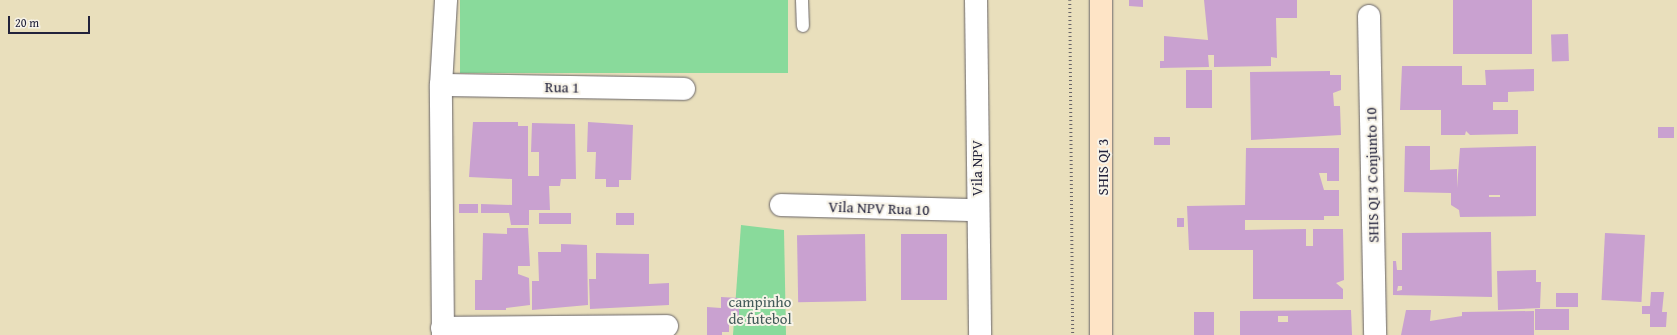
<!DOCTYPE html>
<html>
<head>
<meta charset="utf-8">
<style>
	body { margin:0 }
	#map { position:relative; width:1677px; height:335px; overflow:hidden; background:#e9dfbc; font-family:"Gentium Book Plus",serif }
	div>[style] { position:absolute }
	.green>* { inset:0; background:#89da9b; transform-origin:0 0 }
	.building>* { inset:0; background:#c9a1d0; transform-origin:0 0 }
	.path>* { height:2.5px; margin-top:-1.25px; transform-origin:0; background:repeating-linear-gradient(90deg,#686468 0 1px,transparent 0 4px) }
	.roads { filter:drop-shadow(0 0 1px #686468) drop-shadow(0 0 1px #686468) }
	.lane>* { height:12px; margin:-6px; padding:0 6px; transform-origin:6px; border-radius:6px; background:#fff }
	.street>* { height:22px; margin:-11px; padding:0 11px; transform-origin:11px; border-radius:11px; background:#fff }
	.secondary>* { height:22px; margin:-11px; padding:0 11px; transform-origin:11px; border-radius:11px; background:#fee4c6 }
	span { translate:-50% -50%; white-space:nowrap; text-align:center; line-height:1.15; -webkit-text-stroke:4px #f7f3e8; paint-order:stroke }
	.street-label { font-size:15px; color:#22223b }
	.park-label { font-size:15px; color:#415958 }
	.scale { position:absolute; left:8px; top:16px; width:82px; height:18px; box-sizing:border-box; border:2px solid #22223b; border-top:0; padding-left:5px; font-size:12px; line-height:14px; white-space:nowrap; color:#22223b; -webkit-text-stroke:3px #f7f3e8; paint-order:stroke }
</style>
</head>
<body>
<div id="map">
	<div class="green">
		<i style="left:460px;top:0;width:328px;height:73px"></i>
		<i style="clip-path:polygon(741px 225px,784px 230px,786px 335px,733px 335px)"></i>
	</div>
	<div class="building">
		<i style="clip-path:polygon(1129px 0,1143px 0,1143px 7px,1129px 6px)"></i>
		<i style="clip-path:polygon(1204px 0,1297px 0,1297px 18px,1276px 18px,1277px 58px,1271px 57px,1271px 66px,1214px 67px,1214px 55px,1208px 55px,1209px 67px,1160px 68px,1160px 61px,1164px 61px,1164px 36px,1208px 40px)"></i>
		<i style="left:1453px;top:0;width:79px;height:54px"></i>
		<i style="left:1568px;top:34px;width:27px;height:17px;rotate:88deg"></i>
		<i style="clip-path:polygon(1402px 66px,1462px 66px,1462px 85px,1486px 85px,1485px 70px,1534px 69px,1534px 91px,1508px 92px,1508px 102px,1493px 102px,1493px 110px,1518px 110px,1518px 134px,1470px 135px,1466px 131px,1465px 135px,1441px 135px,1441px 110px,1400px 110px)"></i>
		<i style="left:1186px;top:70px;width:26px;height:38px"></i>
		<i style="clip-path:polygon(1330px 71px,1330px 75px,1341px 75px,1341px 90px,1333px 93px,1334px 106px,1340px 106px,1341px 135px,1251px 140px,1250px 72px)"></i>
		<i style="clip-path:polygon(473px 122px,518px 122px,518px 126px,528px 126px,528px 176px,539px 176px,539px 152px,531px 152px,532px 123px,575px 124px,576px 179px,561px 179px,560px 186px,549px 186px,550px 210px,529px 210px,529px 225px,511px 225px,509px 213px,481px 213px,481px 204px,512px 205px,512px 179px,469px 177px)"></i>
		<i style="clip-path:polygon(588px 122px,633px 125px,631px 180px,619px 180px,619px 187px,606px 187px,606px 179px,595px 179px,596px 152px,587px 152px)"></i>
		<i style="left:1658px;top:127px;width:16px;height:11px"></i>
		<i style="left:1154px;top:137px;width:16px;height:8px"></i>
		<i style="clip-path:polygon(evenodd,1405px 146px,1430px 146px,1430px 170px,1457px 169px,1457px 188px,1460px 148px,1536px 146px,1536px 216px,1460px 217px,1459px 210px,1451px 205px,1451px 193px,1404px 192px,1405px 146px,1489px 195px,1500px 195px,1500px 197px,1489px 197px,1489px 195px)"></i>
		<i style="clip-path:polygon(1246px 148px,1339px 148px,1339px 181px,1327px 181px,1327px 173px,1319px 173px,1324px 190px,1339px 190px,1339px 216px,1324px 216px,1324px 220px,1245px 220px,1245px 230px,1306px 229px,1306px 246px,1313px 246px,1313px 229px,1343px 229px,1344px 280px,1336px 283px,1343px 289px,1343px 299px,1253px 299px,1253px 250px,1189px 250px,1187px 206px,1245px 205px)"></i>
		<i style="left:459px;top:204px;width:19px;height:9px"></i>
		<i style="left:539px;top:213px;width:32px;height:11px"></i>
		<i style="left:616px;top:213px;width:18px;height:12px"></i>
		<i style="left:1177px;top:218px;width:7px;height:9px"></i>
		<i style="clip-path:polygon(507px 228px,528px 228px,530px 266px,518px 266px,518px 274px,529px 278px,530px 305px,506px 308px,506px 310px,475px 310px,475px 280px,482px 280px,483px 233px,507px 234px)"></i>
		<i style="clip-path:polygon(evenodd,1491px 232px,1492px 297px,1393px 295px,1393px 261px,1396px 261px,1397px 270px,1402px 270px,1402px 233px,1491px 232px,1398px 286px,1402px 286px,1402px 290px,1397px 291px,1398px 286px)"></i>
		<i style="left:1605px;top:233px;width:40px;height:67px;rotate:3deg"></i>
		<i style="left:865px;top:234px;width:67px;height:68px;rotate:89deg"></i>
		<i style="left:901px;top:234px;width:46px;height:66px"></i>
		<i style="clip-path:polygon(561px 244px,587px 245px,588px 305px,532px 310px,532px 281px,539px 281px,538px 252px,561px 252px)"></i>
		<i style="clip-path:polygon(596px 253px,649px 254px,649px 284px,669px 283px,669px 305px,590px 309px,589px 279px,596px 279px)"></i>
		<i style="clip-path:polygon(1536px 270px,1536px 282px,1541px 282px,1540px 308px,1498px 310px,1497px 271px)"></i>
		<i style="clip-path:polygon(1651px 292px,1664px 292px,1662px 312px,1667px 312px,1666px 327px,1650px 327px,1650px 314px,1642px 314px,1642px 306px,1650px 306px)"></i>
		<i style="left:1556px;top:293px;width:22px;height:14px"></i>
		<i style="clip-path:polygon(721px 297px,739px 298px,739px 322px,729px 322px,729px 332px,722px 332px,722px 335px,707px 335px,707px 307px,721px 308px)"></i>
		<i style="left:1535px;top:309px;width:34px;height:21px"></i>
		<i style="clip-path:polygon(evenodd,1351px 310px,1352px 335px,1240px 335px,1240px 311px,1351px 310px,1278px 316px,1288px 316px,1288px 322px,1278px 322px,1278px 316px)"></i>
		<i style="clip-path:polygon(1406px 310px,1431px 310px,1430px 321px,1462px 316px,1462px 312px,1534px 311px,1534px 335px,1401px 335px)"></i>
		<i style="left:1194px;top:312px;width:20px;height:23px"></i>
	</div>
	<div class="path">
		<i style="left:1070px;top:0;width:335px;rotate:89.5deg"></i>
	</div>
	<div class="roads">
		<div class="lane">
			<i style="left:802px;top:0;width:26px;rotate:88deg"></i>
		</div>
		<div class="street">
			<i style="left:976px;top:0;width:335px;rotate:89.3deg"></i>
			<i style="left:1369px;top:16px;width:319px;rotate:88.9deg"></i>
			<i style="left:441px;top:85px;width:243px;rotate:0.9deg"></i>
			<i style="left:781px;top:205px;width:196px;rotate:1.5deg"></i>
			<i style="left:442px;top:328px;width:225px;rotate:-0.5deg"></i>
			<i style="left:443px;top:335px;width:250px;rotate:-90.5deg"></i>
			<i style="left:441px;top:85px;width:85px;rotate:-86.6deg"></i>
		</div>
		<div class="secondary">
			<i style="left:1101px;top:0;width:335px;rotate:90deg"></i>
		</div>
	</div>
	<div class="street-label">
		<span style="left:562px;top:87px;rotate:1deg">Rua 1</span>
		<span style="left:1103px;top:167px;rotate:-90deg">SHIS QI 3</span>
		<span style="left:977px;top:168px;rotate:-90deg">Vila NPV</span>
		<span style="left:1372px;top:175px;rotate:-91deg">SHIS QI 3 Conjunto 10</span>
		<span style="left:879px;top:208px;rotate:2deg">Vila NPV Rua 10</span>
	</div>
	<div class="park-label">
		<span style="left:760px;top:310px">campinho<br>de futebol</span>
	</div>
	<div class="scale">20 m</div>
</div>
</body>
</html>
